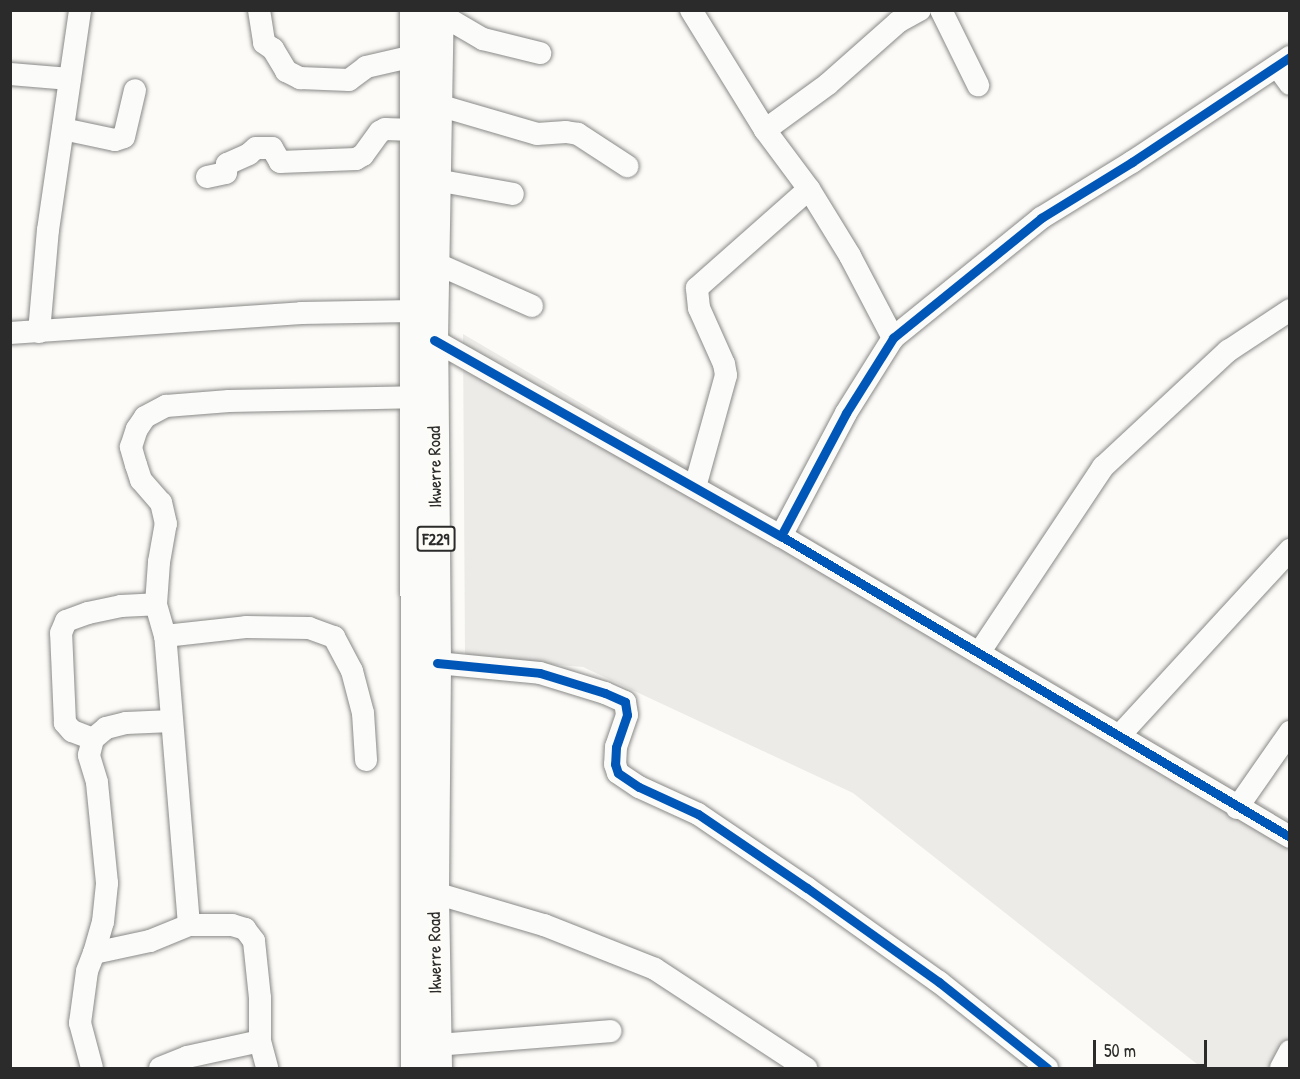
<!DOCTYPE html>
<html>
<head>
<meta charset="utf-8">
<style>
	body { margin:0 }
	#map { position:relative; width:1300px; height:1079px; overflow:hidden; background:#fcfbf8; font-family:"Patrick Hand",sans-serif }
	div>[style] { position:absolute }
	.green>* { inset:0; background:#ecebe8 }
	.roads { filter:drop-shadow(0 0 2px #898987) drop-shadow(0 0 2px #898987) }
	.minor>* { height:22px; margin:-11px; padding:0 11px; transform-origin:11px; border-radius:11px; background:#fbfbf9 }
	.major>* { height:28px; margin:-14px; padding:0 14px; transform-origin:14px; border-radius:14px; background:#fbfbf9 }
	.cycleway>* { height:9px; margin:-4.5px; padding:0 4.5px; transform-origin:4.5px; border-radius:4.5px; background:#0057b8 }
	span { translate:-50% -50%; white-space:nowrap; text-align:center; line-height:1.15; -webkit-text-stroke:5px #fdfcf7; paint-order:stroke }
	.shield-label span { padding:2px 4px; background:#fdfcf7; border:2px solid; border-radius:4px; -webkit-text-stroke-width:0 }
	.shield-label { font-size:16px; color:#2b2b2b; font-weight:700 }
	.street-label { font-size:18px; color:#2b2b2b }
	.frame { position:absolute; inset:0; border:12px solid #2b2b2b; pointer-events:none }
	.scale { position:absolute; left:1093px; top:1040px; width:114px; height:27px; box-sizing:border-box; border:3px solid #2b2b2b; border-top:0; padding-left:8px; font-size:18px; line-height:21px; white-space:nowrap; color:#2b2b2b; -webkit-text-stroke:4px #fdfcf7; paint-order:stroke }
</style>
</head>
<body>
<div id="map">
	<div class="green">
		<i style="clip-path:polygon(463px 334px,1289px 819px,1289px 1041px,1270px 1068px,1202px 1068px,853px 793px,583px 667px,465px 657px)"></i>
	</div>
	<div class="roads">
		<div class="minor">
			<i style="left:259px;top:10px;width:33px;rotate:81deg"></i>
			<i style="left:264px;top:43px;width:11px;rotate:34deg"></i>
			<i style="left:273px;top:49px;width:26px;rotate:59deg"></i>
			<i style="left:286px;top:71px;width:16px;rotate:27deg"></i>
			<i style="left:300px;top:78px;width:49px;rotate:2.3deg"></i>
			<i style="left:349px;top:80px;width:21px;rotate:-37deg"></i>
			<i style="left:366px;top:67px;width:49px;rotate:-12.9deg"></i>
			<i style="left:691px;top:10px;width:141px;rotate:58.3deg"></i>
			<i style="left:765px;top:130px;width:74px;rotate:53.3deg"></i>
			<i style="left:809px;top:189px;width:79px;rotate:58.5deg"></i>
			<i style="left:850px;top:256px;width:93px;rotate:62.3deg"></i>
			<i style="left:941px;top:10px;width:84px;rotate:63.7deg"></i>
			<i style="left:440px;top:14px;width:50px;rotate:30.2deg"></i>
			<i style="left:483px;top:39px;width:59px;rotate:13.8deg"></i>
			<i style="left:1277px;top:66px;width:22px;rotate:54deg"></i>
			<i style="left:10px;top:74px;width:60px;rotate:4.8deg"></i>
			<i style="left:438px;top:105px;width:103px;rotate:16.3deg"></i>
			<i style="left:537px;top:134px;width:29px;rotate:-4deg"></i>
			<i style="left:566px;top:132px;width:12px;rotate:9deg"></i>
			<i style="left:578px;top:134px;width:59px;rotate:33.1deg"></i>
			<i style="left:63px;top:129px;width:53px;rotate:11.9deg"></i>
			<i style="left:115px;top:140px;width:9px;rotate:-18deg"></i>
			<i style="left:124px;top:137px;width:48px;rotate:-76.8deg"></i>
			<i style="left:765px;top:130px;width:78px;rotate:-36.1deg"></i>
			<i style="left:828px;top:84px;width:94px;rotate:-41.5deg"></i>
			<i style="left:898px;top:22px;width:25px;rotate:-29deg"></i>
			<i style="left:207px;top:177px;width:19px;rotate:-12deg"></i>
			<i style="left:226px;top:173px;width:9px;rotate:-84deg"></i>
			<i style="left:227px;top:164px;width:24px;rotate:-24deg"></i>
			<i style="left:249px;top:154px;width:9px;rotate:-41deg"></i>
			<i style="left:256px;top:148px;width:16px"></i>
			<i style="left:272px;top:148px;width:16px;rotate:60deg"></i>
			<i style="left:280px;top:162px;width:76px;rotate:-2.3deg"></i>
			<i style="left:356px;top:159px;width:8px;rotate:-30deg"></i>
			<i style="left:363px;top:155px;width:29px;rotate:-54deg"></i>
			<i style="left:380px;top:132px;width:6px;rotate:-31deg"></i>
			<i style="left:385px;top:129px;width:29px;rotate:2deg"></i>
			<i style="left:436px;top:180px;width:78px;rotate:10.3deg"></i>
			<i style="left:435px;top:263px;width:106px;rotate:23.9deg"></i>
			<i style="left:39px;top:332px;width:102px;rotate:-85deg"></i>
			<i style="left:48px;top:230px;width:222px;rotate:-81.7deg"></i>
			<i style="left:10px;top:333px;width:292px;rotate:-3.9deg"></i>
			<i style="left:301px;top:313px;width:113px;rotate:-1deg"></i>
			<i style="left:434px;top:340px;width:399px;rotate:29.5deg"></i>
			<i style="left:781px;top:536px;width:591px;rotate:30.6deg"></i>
			<i style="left:695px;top:487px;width:116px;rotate:-74.5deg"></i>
			<i style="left:726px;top:375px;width:11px;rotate:-100deg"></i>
			<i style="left:724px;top:364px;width:61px;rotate:-114.1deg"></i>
			<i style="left:699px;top:308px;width:20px;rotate:-96deg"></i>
			<i style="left:697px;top:288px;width:149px;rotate:-41.5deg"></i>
			<i style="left:781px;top:536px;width:139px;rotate:-62.1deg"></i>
			<i style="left:846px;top:413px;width:89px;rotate:-57.9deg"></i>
			<i style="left:893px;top:338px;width:191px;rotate:-39deg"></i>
			<i style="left:1041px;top:218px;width:107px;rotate:-31.6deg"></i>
			<i style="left:1132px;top:162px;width:190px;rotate:-33.6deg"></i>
			<i style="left:165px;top:636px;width:81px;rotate:-6.3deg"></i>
			<i style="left:246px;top:627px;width:63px;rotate:0.9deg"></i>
			<i style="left:309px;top:628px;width:27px;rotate:20deg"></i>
			<i style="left:334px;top:637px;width:38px;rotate:62deg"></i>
			<i style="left:352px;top:671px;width:43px;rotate:75.3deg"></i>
			<i style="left:363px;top:713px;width:47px;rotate:86.3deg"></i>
			<i style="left:979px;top:653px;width:224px;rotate:-56.3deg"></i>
			<i style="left:1103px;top:467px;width:171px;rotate:-42.9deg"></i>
			<i style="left:1228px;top:351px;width:74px;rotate:-33.5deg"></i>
			<i style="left:437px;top:663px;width:103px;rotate:5.5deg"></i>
			<i style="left:540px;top:673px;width:68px;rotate:17.1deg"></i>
			<i style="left:605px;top:693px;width:22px;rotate:24deg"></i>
			<i style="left:625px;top:702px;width:13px;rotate:81deg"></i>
			<i style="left:627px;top:715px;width:34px;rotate:109deg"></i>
			<i style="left:616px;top:747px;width:17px;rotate:93deg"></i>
			<i style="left:615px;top:764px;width:9px;rotate:72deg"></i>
			<i style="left:618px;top:773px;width:25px;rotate:34deg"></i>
			<i style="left:639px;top:787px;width:65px;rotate:24.6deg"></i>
			<i style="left:698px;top:814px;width:132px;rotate:34.2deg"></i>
			<i style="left:807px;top:888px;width:162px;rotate:35.5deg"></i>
			<i style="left:939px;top:982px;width:138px;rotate:38.5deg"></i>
			<i style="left:1119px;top:736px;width:253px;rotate:-47.4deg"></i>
			<i style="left:93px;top:739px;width:22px;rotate:-159deg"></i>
			<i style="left:72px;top:731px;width:11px;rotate:-131deg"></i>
			<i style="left:65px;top:723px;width:90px;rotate:-92.5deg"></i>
			<i style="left:61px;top:633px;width:13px;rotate:-67deg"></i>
			<i style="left:66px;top:621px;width:23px;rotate:-20deg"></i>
			<i style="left:88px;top:613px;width:34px;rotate:-12deg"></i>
			<i style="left:121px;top:606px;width:35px;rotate:-3deg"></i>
			<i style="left:1237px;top:808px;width:93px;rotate:-55.1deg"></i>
			<i style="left:435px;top:893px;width:114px;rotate:16.4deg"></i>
			<i style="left:544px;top:925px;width:119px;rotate:21.6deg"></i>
			<i style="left:655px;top:969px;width:181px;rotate:33.3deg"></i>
			<i style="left:189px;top:925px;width:290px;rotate:-94.7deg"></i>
			<i style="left:165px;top:636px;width:33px;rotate:-106deg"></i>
			<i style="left:156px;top:604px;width:42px;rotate:-85.9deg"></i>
			<i style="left:159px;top:562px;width:39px;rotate:-80deg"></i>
			<i style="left:166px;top:524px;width:22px;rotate:-103deg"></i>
			<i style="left:161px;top:503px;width:30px;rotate:-131deg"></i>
			<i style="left:141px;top:480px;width:16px;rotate:-108deg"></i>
			<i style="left:136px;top:465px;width:19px;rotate:-106deg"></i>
			<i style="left:131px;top:447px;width:19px;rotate:-72deg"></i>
			<i style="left:137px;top:429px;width:14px;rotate:-56deg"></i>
			<i style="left:145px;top:417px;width:24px;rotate:-28deg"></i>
			<i style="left:166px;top:406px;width:63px;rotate:-4.5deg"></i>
			<i style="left:229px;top:401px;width:184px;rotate:-1.2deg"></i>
			<i style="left:94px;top:953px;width:32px;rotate:-74deg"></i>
			<i style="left:103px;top:922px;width:39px;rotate:-84deg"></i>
			<i style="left:107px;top:883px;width:101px;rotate:-95.7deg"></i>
			<i style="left:97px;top:782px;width:28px;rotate:-107deg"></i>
			<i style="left:89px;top:755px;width:16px;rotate:-76deg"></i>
			<i style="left:93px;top:739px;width:17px;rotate:-40deg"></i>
			<i style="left:106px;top:728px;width:21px;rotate:-14deg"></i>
			<i style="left:126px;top:723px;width:46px;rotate:-2.5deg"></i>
			<i style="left:437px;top:1045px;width:174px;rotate:-4.6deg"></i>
			<i style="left:92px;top:1068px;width:47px;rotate:-104.9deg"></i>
			<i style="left:80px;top:1023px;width:52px;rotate:-82.3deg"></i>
			<i style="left:87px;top:971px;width:19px;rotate:-69deg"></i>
			<i style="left:94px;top:953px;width:57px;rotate:-12.1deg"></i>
			<i style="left:150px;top:941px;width:42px;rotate:-22.3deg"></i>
			<i style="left:189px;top:925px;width:43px"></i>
			<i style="left:232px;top:925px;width:14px;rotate:17deg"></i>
			<i style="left:245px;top:929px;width:15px;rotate:53deg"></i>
			<i style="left:254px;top:941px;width:57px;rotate:84deg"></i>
			<i style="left:260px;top:998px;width:43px;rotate:90deg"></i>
			<i style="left:260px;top:1041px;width:28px;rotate:75deg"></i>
			<i style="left:160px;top:1068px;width:29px;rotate:-22deg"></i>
			<i style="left:187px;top:1057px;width:75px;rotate:-12.4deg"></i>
			<i style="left:1281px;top:1068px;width:19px;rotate:-62deg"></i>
		</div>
		<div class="major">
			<i style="left:414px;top:10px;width:1058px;rotate:89.95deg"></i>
			<i style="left:438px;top:1068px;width:175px;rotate:-91deg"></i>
			<i style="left:435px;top:893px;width:230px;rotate:-89.5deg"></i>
			<i style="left:437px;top:663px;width:323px;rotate:-90.5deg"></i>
			<i style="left:434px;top:340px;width:330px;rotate:-89deg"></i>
		</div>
	</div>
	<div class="cycleway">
		<i style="left:434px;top:340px;width:399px;rotate:29.5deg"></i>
		<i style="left:781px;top:536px;width:591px;rotate:30.6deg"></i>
		<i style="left:781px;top:536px;width:139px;rotate:-62.1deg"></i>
		<i style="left:846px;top:413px;width:89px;rotate:-57.9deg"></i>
		<i style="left:893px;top:338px;width:191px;rotate:-39deg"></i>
		<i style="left:1041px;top:218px;width:107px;rotate:-31.6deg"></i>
		<i style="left:1132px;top:162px;width:190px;rotate:-33.6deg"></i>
		<i style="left:437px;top:663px;width:103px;rotate:5.5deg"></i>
		<i style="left:540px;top:673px;width:68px;rotate:17.1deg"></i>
		<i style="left:605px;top:693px;width:22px;rotate:24deg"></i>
		<i style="left:625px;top:702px;width:13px;rotate:81deg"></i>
		<i style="left:627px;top:715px;width:34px;rotate:109deg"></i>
		<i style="left:616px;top:747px;width:17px;rotate:93deg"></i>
		<i style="left:615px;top:764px;width:9px;rotate:72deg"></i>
		<i style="left:618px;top:773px;width:25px;rotate:34deg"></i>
		<i style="left:639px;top:787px;width:65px;rotate:24.6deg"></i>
		<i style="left:698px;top:814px;width:132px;rotate:34.2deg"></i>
		<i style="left:807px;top:888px;width:162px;rotate:35.5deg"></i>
		<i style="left:939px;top:982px;width:138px;rotate:38.5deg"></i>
	</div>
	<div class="shield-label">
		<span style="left:436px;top:539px">F229</span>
	</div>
	<div class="street-label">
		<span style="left:435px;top:467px;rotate:-91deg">Ikwerre Road</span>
		<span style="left:435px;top:953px;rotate:-91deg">Ikwerre Road</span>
	</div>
	<div class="frame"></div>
	<div class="scale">50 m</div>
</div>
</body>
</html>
